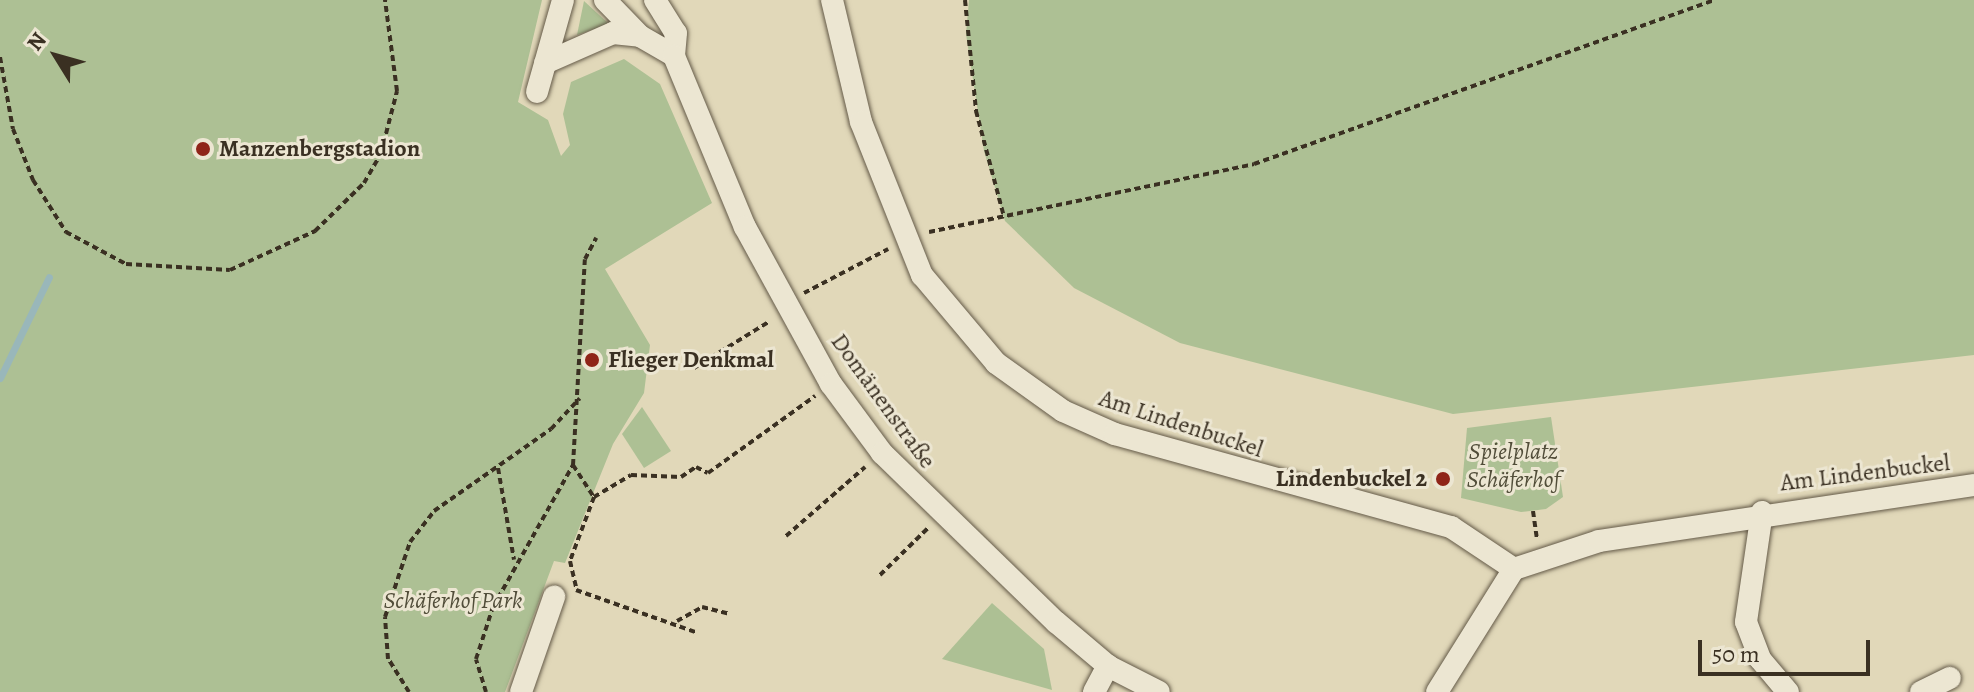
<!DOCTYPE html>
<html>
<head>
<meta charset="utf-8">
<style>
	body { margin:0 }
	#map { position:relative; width:1974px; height:692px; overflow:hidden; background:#e1d8b9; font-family:Alegreya,serif }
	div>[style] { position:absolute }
	.green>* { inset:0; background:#adc094 }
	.stream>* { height:7px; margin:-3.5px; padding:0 3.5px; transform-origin:3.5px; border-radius:3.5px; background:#99b7ba }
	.path>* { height:4px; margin-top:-2px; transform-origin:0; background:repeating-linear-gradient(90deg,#3a3022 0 6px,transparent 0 10px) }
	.roads { filter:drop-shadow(0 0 2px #645a48) drop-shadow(0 0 2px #645a48) }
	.street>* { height:22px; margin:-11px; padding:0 11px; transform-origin:11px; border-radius:11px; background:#ece6d2 }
	.dots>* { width:22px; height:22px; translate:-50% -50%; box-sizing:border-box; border:4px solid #ece6d2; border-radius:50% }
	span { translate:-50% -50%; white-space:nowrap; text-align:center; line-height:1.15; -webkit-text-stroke:6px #ece6d2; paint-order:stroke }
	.poi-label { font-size:24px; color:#3a3022; font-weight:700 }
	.left { translate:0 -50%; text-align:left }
	.right { translate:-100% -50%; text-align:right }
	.street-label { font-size:24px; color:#3a3022 }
	.park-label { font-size:24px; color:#514d39; font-style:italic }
	.north { position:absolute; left:16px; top:16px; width:80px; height:80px; -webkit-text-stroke:6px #ece6d2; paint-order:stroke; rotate:307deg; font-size:22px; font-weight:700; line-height:32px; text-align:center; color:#3a3022 }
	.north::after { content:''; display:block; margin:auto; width:28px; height:36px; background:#3a3022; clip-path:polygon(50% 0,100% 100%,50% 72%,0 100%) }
	.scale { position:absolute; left:1698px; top:640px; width:172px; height:36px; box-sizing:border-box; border:4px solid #3a3022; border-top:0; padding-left:10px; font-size:24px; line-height:28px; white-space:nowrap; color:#3a3022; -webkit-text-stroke:6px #ece6d2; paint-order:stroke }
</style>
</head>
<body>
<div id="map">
	<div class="green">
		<i style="clip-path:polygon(0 0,542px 0,518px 102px,548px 120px,561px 156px,570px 145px,563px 114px,571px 82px,624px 59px,660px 84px,712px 203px,605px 269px,650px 345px,644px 393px,613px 444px,565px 563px,554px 561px,505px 692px,0 692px)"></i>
		<i style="clip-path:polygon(969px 0,1974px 0,1974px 355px,1453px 414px,1180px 343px,1074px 288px,1005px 221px,984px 151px,966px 34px)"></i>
		<i style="clip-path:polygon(584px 1px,609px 24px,577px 35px)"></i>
		<i style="clip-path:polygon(642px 407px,671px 451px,644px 468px,622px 434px)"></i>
		<i style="clip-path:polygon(1551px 417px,1563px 497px,1546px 509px,1521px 512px,1461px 498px,1467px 428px)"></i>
		<i style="clip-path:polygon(992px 603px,1044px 649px,1052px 690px,942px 659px)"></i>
	</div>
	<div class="stream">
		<i style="left:0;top:378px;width:112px;rotate:-64.1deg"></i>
	</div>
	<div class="path">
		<i style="left:965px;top:0;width:112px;rotate:84.3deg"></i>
		<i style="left:976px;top:111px;width:110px;rotate:75.2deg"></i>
		<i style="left:0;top:57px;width:73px;rotate:79.8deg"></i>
		<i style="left:13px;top:129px;width:55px;rotate:68.6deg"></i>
		<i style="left:33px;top:180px;width:62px;rotate:57.6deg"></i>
		<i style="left:66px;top:232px;width:68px;rotate:28.1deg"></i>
		<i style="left:126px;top:264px;width:104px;rotate:3.3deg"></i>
		<i style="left:230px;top:270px;width:94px;rotate:-24.6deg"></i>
		<i style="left:315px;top:231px;width:69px;rotate:-44.4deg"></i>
		<i style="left:364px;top:183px;width:34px;rotate:-60deg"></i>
		<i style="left:381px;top:153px;width:64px;rotate:-75.5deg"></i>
		<i style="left:397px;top:91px;width:92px;rotate:-97.5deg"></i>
		<i style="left:929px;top:232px;width:332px;rotate:-11.8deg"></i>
		<i style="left:1254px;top:164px;width:489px;rotate:-19.6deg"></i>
		<i style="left:804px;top:293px;width:95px;rotate:-27.6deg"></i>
		<i style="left:694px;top:368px;width:89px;rotate:-31.7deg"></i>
		<i style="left:573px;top:465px;width:38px;rotate:57deg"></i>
		<i style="left:594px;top:497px;width:68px;rotate:110.6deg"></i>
		<i style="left:570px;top:561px;width:28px;rotate:77deg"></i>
		<i style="left:498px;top:468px;width:93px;rotate:80.1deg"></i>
		<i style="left:594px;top:497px;width:43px;rotate:-30.7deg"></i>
		<i style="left:631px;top:475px;width:50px;rotate:2.3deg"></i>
		<i style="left:681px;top:477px;width:18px;rotate:-34deg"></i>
		<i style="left:696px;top:467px;width:13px;rotate:27deg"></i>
		<i style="left:708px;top:473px;width:132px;rotate:-35.7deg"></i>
		<i style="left:1533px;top:511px;width:28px;rotate:82deg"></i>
		<i style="left:786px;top:536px;width:105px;rotate:-41.1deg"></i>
		<i style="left:880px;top:575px;width:69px;rotate:-44.4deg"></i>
		<i style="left:576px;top:590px;width:129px;rotate:19.4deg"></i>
		<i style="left:677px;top:621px;width:29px;rotate:-29deg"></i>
		<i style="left:702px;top:607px;width:29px;rotate:14deg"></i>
		<i style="left:409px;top:692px;width:39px;rotate:-122deg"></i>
		<i style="left:388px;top:659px;width:42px;rotate:-94.1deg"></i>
		<i style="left:385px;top:617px;width:79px;rotate:-71.6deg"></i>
		<i style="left:410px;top:542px;width:39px;rotate:-52deg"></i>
		<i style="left:434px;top:511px;width:143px;rotate:-35deg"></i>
		<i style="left:551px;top:429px;width:42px;rotate:-46.9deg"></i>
		<i style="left:486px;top:692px;width:34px;rotate:-107deg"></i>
		<i style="left:476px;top:659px;width:55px;rotate:-71.9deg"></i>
		<i style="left:493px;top:607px;width:163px;rotate:-60.6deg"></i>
		<i style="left:573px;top:465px;width:206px;rotate:-86.7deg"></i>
		<i style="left:585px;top:259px;width:24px;rotate:-62deg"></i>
	</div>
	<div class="roads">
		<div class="street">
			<i style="left:605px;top:0;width:50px;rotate:45.8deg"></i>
			<i style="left:655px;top:0;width:39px;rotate:58deg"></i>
			<i style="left:676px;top:33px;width:23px;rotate:95deg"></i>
			<i style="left:832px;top:0;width:125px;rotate:76.6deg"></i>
			<i style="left:861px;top:122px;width:165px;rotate:68.3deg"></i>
			<i style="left:922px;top:275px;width:115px;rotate:49.9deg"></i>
			<i style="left:996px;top:363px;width:82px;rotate:35.6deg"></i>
			<i style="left:1063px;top:411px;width:57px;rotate:23.9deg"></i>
			<i style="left:1115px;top:434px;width:349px;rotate:15.5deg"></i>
			<i style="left:1451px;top:527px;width:76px;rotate:33.7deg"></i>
			<i style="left:1514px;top:569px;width:89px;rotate:-18.2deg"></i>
			<i style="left:1599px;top:541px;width:379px;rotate:-8.5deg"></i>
			<i style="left:545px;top:63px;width:74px;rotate:-23.8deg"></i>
			<i style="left:613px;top:33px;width:27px;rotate:6deg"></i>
			<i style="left:640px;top:36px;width:39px;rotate:30deg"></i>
			<i style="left:674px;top:56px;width:185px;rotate:67.5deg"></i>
			<i style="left:745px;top:227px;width:179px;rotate:61.3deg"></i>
			<i style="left:831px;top:384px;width:86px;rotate:53.5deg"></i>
			<i style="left:882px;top:453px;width:243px;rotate:44.2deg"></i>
			<i style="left:1056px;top:622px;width:68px;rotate:40.2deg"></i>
			<i style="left:1108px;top:666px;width:57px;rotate:27deg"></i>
			<i style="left:537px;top:92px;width:96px;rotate:-74.2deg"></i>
			<i style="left:1762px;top:512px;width:111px;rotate:98.3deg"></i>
			<i style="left:1746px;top:622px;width:40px;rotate:69deg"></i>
			<i style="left:1760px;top:659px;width:43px;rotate:49.7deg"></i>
			<i style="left:521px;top:692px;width:101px;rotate:-70.8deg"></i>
			<i style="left:1094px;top:692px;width:30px;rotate:-62deg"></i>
			<i style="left:1437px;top:692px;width:145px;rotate:-58deg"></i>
			<i style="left:1921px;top:692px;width:32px;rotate:-26deg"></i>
		</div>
	</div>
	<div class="dots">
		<i style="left:203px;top:149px;background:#8f2418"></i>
		<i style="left:592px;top:360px;background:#8f2418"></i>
		<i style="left:1443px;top:479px;background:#8f2418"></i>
	</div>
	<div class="poi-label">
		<span class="left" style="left:219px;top:149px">Manzenbergstadion</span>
		<span class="left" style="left:608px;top:360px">Flieger Denkmal</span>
		<span class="right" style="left:1427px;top:479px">Lindenbuckel 2</span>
	</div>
	<div class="street-label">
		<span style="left:883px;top:401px;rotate:54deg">Domänenstraße</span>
		<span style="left:1181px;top:424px;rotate:18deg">Am Lindenbuckel</span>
		<span style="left:1865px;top:473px;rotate:-7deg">Am Lindenbuckel</span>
	</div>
	<div class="park-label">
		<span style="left:1513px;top:466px">Spielplatz<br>Schäferhof</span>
		<span style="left:453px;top:601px">Schäferhof Park</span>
	</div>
	<div class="north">N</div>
	<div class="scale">50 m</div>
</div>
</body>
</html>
